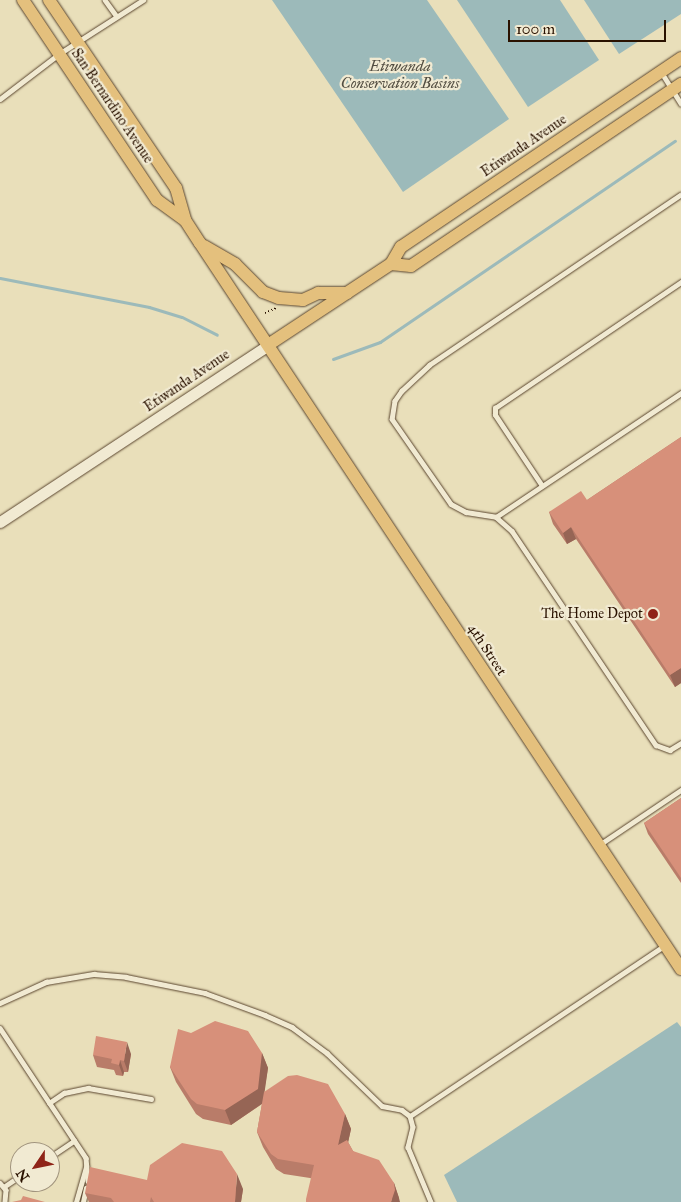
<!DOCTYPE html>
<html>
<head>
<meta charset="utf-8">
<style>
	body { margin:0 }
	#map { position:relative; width:681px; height:1202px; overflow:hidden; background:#e9dfba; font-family:"IM FELL Great Primer",serif }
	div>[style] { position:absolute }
	.water>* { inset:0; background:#9cbaba }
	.stream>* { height:3px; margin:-1.5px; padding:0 1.5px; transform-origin:1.5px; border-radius:1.5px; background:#9cbaba }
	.path>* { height:2px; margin-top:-1px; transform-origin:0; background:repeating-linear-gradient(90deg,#2a1200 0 1px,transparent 0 3.5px) }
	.roads { filter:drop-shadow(0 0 1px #5a452e) drop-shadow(0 0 1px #5a452e) }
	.service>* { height:4.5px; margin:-2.25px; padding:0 2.25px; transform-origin:2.25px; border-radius:2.25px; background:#f1ead2 }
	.secondary>* { height:11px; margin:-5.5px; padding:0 5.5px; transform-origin:5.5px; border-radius:5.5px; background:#f1ead2 }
	.primary>* { height:12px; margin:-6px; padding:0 6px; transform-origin:6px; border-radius:6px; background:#e4c07d }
	.wall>* { inset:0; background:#b97c69 }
	.shaded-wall>* { inset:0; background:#966555 }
	.building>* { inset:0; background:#d7907a }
	.dots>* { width:14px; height:14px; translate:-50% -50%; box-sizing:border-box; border:2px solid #f1ead2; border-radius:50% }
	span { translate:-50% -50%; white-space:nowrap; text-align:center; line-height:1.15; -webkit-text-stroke:4.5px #f1ead2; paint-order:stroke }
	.street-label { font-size:14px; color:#2a1200 }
	.poi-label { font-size:14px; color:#2a1200 }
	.right { translate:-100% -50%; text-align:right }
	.water-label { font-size:15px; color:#524d41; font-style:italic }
	.north { position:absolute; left:10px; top:1142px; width:50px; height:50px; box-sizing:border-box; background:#f1ead2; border:1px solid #a1947e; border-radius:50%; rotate:236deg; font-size:14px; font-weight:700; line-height:20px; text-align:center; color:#2a1200 }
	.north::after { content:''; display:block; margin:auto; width:18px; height:22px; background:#8f2418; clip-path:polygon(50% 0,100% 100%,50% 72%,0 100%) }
	.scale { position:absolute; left:508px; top:20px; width:158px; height:22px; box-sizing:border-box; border:2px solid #2a1200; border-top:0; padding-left:6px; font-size:15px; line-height:18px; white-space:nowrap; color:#2a1200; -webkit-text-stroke:4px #f1ead2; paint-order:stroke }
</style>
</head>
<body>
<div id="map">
	<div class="water">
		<i style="clip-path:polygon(272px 0,427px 0,509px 119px,403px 192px)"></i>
		<i style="clip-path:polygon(457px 0,560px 0,599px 60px,528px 107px)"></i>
		<i style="clip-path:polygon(584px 0,681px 0,681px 14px,619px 54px)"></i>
		<i style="clip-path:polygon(677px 1022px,681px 1027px,681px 1202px,457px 1202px,444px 1175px)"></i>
	</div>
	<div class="stream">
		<i style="left:0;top:278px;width:152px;rotate:11deg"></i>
		<i style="left:149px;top:307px;width:34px;rotate:17deg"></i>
		<i style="left:182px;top:317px;width:39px;rotate:27deg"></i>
		<i style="left:333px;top:359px;width:50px;rotate:-19.9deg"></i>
		<i style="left:380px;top:342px;width:357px;rotate:-34.3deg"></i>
	</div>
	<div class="path">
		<i style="left:265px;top:313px;width:12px;rotate:-24deg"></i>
	</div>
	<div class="roads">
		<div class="service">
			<i style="left:105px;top:0;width:19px;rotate:54deg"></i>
			<i style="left:662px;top:73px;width:36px;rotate:58deg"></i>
			<i style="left:0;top:99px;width:74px;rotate:-37.3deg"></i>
			<i style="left:59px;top:54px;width:100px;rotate:-32.7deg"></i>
			<i style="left:681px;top:195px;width:303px;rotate:145.9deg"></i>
			<i style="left:430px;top:365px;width:38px;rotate:137deg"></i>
			<i style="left:402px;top:391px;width:12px;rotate:125deg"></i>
			<i style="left:395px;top:401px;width:18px;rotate:99deg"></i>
			<i style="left:392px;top:419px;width:103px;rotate:55.2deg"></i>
			<i style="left:451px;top:504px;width:17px;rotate:28deg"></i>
			<i style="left:466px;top:512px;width:30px;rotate:9deg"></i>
			<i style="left:496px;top:517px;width:21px;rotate:41deg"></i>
			<i style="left:512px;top:531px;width:258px;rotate:56.1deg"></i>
			<i style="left:656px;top:745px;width:15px;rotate:20deg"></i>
			<i style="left:670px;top:750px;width:13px;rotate:-32deg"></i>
			<i style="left:542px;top:486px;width:85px;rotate:-123.5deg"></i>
			<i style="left:495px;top:415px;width:7px;rotate:-90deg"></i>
			<i style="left:495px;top:408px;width:225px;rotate:-34.1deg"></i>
			<i style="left:496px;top:517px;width:223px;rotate:-33.8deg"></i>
			<i style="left:599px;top:845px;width:99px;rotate:-33.9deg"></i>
			<i style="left:0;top:1003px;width:51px;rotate:-24.5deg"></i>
			<i style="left:46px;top:982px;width:49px;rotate:-9.5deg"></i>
			<i style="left:94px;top:974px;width:32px;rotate:5deg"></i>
			<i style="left:126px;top:977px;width:81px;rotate:11.4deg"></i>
			<i style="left:205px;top:993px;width:64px;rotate:20.1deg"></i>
			<i style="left:265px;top:1015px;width:30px;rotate:24deg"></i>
			<i style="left:292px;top:1027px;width:44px;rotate:36.6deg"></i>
			<i style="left:327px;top:1053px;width:76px;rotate:43.9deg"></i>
			<i style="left:382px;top:1106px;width:20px;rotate:11deg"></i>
			<i style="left:402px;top:1110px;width:10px;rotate:37deg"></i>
			<i style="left:410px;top:1116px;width:11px;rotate:75deg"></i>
			<i style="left:413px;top:1127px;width:21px;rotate:104deg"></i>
			<i style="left:408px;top:1147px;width:60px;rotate:67.3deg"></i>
			<i style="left:0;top:1028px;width:156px;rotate:56.5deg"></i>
			<i style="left:86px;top:1158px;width:23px;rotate:85deg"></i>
			<i style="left:49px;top:1103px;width:18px;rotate:-34deg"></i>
			<i style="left:64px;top:1093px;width:25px;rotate:-12deg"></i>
			<i style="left:88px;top:1088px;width:64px;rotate:9.9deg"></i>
			<i style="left:410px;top:1116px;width:306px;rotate:-33.8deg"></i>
			<i style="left:50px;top:1157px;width:29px;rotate:-34deg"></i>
			<i style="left:0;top:1183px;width:9px;rotate:49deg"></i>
			<i style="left:6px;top:1190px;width:12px;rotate:95deg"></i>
			<i style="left:5px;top:1186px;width:18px;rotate:-34deg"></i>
			<i style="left:76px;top:1202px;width:37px;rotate:-74deg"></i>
			<i style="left:83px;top:1202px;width:14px;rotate:-78deg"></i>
		</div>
		<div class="secondary">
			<i style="left:0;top:522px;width:321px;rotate:-33.4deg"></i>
		</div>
		<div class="primary">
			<i style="left:23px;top:0;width:241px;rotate:56.2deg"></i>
			<i style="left:157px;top:200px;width:34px;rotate:36deg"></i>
			<i style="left:49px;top:0;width:227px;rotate:56deg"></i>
			<i style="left:176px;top:188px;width:33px;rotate:74deg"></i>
			<i style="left:185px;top:220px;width:27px;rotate:57deg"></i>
			<i style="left:200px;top:243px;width:871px;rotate:56.47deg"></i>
			<i style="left:204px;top:246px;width:36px;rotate:30deg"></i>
			<i style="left:235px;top:264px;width:40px;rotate:45deg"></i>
			<i style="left:263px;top:292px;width:17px;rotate:21deg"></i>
			<i style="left:279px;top:298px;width:24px;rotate:5deg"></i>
			<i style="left:303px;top:300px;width:17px;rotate:-25deg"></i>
			<i style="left:318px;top:293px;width:29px"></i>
			<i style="left:391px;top:264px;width:20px;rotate:6deg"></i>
			<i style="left:411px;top:266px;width:326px;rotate:-34deg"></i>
			<i style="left:268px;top:345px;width:147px;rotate:-33.4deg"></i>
			<i style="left:391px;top:264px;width:20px;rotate:-60deg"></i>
			<i style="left:401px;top:247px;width:338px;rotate:-34deg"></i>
		</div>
	</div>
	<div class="wall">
		<i style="clip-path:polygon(681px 437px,681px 683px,675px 687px,576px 539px,567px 544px,553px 524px,549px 512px,587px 500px)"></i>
		<i style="clip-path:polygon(681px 798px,681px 883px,648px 834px,644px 823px)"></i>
		<i style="clip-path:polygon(191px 1033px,262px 1053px,268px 1068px,264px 1092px,345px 1114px,351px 1129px,348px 1142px,353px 1151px,394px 1183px,399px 1198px,310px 1178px,284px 1174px,276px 1169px,263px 1147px,257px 1132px,262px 1104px,231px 1125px,203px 1119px,196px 1114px,176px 1082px,170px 1067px)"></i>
		<i style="clip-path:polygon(131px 1054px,128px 1072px,124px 1072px,123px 1076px,116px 1075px,114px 1070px,97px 1067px,93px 1055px)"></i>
		<i style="clip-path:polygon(147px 1180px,243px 1189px,241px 1202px,89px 1202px,85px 1193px)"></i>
	</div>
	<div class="shaded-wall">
		<i style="clip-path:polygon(571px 527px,576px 539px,567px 544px,563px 533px)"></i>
		<i style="clip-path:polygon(681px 668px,681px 683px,675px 687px,670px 675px)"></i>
		<i style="clip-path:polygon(127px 1042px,131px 1054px,128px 1072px,124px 1061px)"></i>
		<i style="clip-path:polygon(262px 1053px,268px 1068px,263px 1103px,231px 1125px,225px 1110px)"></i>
		<i style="clip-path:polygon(120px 1060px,124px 1072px,123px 1076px,119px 1065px)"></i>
		<i style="clip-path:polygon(345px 1114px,351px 1129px,344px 1161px,338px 1145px)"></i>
		<i style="clip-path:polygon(237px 1174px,243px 1189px,241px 1202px,235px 1202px)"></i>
		<i style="clip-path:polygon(394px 1183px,399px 1198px,400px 1202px,391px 1202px)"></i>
	</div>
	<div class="building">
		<i style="clip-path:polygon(681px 437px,681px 668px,670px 675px,571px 527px,563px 533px,549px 512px,581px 491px,587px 500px)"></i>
		<i style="clip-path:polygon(681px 798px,681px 878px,644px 823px)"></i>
		<i style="clip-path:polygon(215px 1021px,248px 1031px,262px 1053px,258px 1089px,225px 1110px,197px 1104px,191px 1099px,170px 1067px,178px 1029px,191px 1033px)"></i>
		<i style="clip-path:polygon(96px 1036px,127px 1042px,124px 1061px,120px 1060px,119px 1065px,111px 1063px,112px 1059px,93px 1055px)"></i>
		<i style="clip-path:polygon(297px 1075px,328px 1084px,345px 1114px,338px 1145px,347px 1140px,353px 1151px,379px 1160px,394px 1183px,395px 1190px,391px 1202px,306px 1202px,306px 1199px,314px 1165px,278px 1159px,271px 1154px,257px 1132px,264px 1092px,288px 1076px)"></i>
		<i style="clip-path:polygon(182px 1143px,222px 1151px,237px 1174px,235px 1202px,154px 1202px,151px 1197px,150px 1202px,114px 1202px,111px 1198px,85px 1193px,90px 1167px,147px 1180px,150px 1165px)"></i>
		<i style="clip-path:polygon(23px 1196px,45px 1202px,12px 1202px,21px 1200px)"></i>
	</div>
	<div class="dots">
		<i style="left:653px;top:614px;background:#8f2418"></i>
	</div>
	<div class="street-label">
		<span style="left:112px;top:106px;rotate:56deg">San Bernardino Avenue</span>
		<span style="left:524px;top:146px;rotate:-34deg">Etiwanda Avenue</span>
		<span style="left:187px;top:381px;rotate:-34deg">Etiwanda Avenue</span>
		<span style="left:487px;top:650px;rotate:57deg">4th Street</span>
	</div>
	<div class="poi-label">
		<span class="right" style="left:643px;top:614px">The Home Depot</span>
	</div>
	<div class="water-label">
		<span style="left:400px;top:75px">Etiwanda<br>Conservation Basins</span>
	</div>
	<div class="north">N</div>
	<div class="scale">100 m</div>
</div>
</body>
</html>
